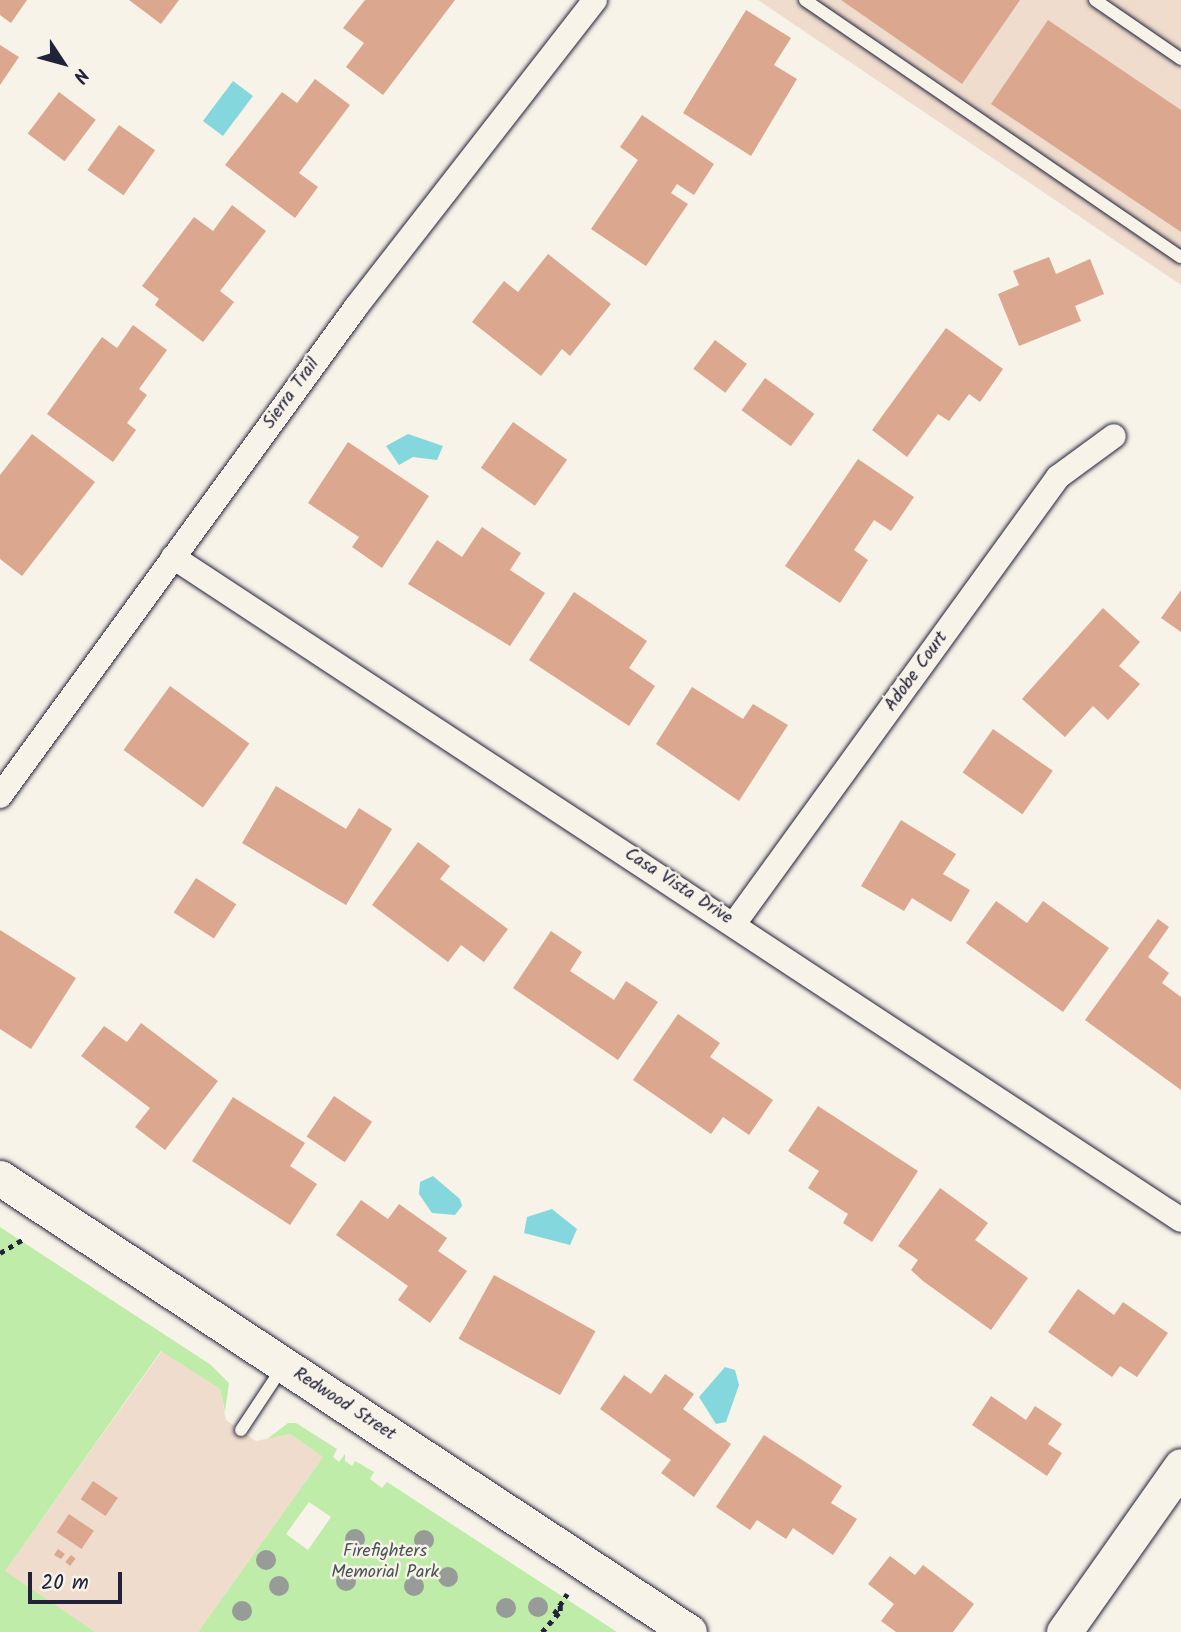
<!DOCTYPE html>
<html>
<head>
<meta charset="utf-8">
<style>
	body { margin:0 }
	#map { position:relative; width:1181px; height:1632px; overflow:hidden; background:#f7f3e8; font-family:Kalam,sans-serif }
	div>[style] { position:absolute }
	.built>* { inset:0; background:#efdccd }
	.green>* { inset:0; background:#bfeca9 }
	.water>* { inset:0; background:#85d7de; transform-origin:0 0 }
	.building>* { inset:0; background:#dba78f; transform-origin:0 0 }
	.path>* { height:4.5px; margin-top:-2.25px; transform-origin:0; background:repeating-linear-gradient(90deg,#22223b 0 5px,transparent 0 10px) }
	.roads { filter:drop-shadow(0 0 2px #22223b) drop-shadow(0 0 2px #22223b) }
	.lane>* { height:12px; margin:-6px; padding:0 6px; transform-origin:6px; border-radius:6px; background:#f7f3e8 }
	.street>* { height:24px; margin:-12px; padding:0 12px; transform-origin:12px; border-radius:12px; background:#f7f3e8 }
	.secondary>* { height:35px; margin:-17.5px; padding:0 17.5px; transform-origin:17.5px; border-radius:17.5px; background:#f7f3e8 }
	.trees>* { width:20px; height:20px; margin:-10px; border-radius:50%; background:#979c98 }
	span { translate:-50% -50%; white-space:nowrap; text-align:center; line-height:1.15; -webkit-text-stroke:5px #f7f3e8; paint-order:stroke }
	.street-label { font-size:18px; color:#22223b }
	.park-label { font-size:18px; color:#495456 }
	.north { position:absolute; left:28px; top:28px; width:70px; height:70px; -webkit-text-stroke:5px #f7f3e8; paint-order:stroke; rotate:126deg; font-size:19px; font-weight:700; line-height:28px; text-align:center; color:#22223b }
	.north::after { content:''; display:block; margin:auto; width:24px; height:32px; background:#22223b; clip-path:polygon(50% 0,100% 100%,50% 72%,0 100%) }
	.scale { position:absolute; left:28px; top:1572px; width:94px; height:32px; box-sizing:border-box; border:4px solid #22223b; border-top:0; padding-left:9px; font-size:21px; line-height:24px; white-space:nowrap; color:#22223b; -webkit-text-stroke:5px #f7f3e8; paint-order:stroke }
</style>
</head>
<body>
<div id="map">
	<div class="built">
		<i style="clip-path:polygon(758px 0,1181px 0,1181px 285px)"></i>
		<i style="clip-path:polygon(162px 1351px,220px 1389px,226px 1420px,256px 1441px,290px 1434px,323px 1457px,198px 1632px,95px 1632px,4px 1572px)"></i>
	</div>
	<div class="green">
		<i style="clip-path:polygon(0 1227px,211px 1365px,229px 1383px,225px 1412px,220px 1389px,161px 1351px,5px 1571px,95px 1632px,0 1632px)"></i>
		<i style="clip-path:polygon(evenodd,288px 1423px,296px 1423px,337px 1449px,333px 1457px,339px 1462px,345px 1454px,345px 1461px,352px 1466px,355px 1461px,374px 1472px,370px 1479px,382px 1488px,387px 1482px,617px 1632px,198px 1632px,323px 1457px,290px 1434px,267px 1439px,288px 1423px,309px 1502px,331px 1517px,308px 1550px,286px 1534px,309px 1502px)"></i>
	</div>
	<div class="water">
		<i style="left:233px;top:81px;width:25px;height:50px;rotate:37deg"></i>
		<i style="clip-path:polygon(408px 434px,443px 446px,437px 460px,413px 457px,399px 465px,386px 446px)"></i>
		<i style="clip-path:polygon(433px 1176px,460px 1199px,462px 1206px,455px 1215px,432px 1213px,419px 1194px,420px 1182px)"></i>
		<i style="clip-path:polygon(552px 1209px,577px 1229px,570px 1245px,524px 1233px,527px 1217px)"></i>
		<i style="clip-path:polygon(725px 1367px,735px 1370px,739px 1385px,726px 1422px,716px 1424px,699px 1397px)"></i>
	</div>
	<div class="building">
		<i style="clip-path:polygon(0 0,27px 0,11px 23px,0 15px)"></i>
		<i style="clip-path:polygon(129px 0,179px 0,161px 24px)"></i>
		<i style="clip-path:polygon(365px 0,455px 0,383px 95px,346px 67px,364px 43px,343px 28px)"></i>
		<i style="clip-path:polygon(841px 0,1020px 0,962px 84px)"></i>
		<i style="clip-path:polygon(746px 10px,791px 38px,774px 65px,797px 79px,751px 156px,683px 113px)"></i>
		<i style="clip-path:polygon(1048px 20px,1181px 110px,1181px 232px,991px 104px)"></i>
		<i style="clip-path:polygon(0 45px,19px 57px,0 85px)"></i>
		<i style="clip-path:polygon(315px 79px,350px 105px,299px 173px,318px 187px,295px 218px,225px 165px,282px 92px,297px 103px)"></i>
		<i style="left:59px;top:92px;width:46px;height:52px;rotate:37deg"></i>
		<i style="clip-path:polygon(642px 115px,714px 164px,694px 195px,677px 184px,671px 193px,688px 204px,646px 266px,591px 229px,638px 160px,620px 147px)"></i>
		<i style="left:119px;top:125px;width:44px;height:55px;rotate:35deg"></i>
		<i style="clip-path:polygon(232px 205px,266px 231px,220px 291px,234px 302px,203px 342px,155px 305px,159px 299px,142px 286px,194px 217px,213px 231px)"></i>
		<i style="clip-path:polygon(548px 254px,611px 304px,570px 356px,562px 349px,541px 376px,472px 322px,504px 281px,518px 292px)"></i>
		<i style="clip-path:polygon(1049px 257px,1056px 274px,1090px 259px,1104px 294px,1075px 306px,1081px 321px,1019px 346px,998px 294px,1019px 285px,1013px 271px)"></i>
		<i style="clip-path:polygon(133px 325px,167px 350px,139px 389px,147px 395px,127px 423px,136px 430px,113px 462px,47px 414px,102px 337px,117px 348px)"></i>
		<i style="clip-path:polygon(946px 328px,1003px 369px,980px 402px,969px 394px,949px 421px,938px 414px,907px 457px,872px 430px)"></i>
		<i style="left:715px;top:340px;width:40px;height:36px;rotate:37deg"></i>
		<i style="left:765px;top:378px;width:61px;height:40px;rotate:36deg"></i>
		<i style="left:513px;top:422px;width:66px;height:56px;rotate:35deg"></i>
		<i style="clip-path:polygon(32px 434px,95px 482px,22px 576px,0 559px,0 475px)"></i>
		<i style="clip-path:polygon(348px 442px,429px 496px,382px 568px,352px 547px,359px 537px,308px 503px)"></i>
		<i style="clip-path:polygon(858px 459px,914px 497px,891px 531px,874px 520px,854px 550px,868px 560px,840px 603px,785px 566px)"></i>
		<i style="clip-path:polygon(482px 527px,521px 553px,510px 570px,545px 593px,510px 646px,408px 584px,437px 540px,462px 557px)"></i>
		<i style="clip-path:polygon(1181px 590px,1181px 632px,1161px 618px)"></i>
		<i style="clip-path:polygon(574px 592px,647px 641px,629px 668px,655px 686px,629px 726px,529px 660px)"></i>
		<i style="clip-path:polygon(1103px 608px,1140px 642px,1119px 666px,1140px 684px,1108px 720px,1093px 706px,1065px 737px,1022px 699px)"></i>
		<i style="left:170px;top:686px;width:98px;height:79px;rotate:36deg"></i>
		<i style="clip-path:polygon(692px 687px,743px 719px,753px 704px,788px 725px,739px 801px,656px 744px)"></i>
		<i style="left:993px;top:729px;width:73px;height:53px;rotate:35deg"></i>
		<i style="clip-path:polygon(276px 786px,346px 829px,359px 808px,392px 829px,346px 905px,242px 843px)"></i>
		<i style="clip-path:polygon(901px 820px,956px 854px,943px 874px,970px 890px,951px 922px,912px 898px,904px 911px,861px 886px)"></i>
		<i style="clip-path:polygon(418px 842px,450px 866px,440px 879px,508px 929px,484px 962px,461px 945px,448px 962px,372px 905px)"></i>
		<i style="left:196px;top:878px;width:48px;height:41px;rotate:33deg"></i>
		<i style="clip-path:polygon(996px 901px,1027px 923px,1043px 901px,1109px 948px,1063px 1012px,966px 943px)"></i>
		<i style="clip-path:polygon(1158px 919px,1169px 927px,1148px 957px,1169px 973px,1162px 983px,1181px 997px,1181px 1090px,1085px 1020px)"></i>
		<i style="clip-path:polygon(0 930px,76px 978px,31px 1049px,0 1029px)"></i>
		<i style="clip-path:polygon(551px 931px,582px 952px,570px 971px,614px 1000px,626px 981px,658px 1002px,618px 1060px,513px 988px)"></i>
		<i style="clip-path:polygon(678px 1014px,720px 1043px,710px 1057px,773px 1100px,749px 1135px,723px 1117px,711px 1134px,633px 1080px)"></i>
		<i style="clip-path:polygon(141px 1023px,218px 1081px,165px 1150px,135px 1127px,150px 1108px,81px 1056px,104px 1026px,127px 1042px)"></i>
		<i style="left:334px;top:1096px;width:46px;height:49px;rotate:34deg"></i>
		<i style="clip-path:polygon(233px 1097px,305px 1143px,290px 1166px,317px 1184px,290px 1225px,192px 1161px)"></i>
		<i style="clip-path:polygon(818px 1106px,918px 1171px,872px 1242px,843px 1223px,848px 1214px,808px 1188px,819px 1171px,788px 1151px)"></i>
		<i style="clip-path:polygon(940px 1188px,988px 1223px,975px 1240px,1028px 1278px,991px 1330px,923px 1281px,911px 1270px,918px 1260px,898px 1246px)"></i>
		<i style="clip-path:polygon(361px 1200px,388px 1219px,399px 1204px,447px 1238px,438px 1251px,467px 1271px,430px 1323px,398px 1300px,408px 1286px,336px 1235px)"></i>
		<i style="left:494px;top:1275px;width:116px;height:73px;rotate:29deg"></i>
		<i style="clip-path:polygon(1078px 1289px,1114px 1315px,1123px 1302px,1168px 1333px,1137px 1377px,1120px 1366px,1112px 1377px,1048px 1332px)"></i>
		<i style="clip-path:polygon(665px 1374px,694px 1394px,683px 1409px,731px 1444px,694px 1497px,661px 1473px,671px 1460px,600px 1409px,624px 1375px,651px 1394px)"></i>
		<i style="clip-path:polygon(991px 1396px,1026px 1420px,1035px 1406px,1062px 1424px,1048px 1444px,1062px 1453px,1047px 1476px,972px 1425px)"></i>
		<i style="clip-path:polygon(764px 1435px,842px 1486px,831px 1503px,857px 1519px,833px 1555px,793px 1528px,786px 1539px,757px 1520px,750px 1530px,716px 1507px)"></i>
		<i style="left:93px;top:1481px;width:30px;height:22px;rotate:34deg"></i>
		<i style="left:69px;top:1514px;width:30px;height:22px;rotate:34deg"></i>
		<i style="clip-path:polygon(58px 1549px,65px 1554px,61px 1559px,54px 1555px)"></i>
		<i style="left:71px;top:1555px;width:6px;height:9px;rotate:39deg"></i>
		<i style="clip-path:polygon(890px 1556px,915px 1575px,923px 1565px,974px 1604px,953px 1632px,896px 1632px,881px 1621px,894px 1604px,868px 1584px)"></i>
	</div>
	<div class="path">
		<i style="left:0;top:1253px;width:29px;rotate:-31deg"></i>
		<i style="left:554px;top:1614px;width:24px;rotate:-57deg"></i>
		<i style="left:542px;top:1632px;width:28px;rotate:-49deg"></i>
		<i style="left:560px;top:1611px;width:7px;rotate:-90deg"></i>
	</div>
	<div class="roads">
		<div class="lane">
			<i style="left:805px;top:0;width:455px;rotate:34.4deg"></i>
			<i style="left:1095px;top:0;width:104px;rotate:34.5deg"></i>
			<i style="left:241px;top:1430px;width:74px;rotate:-56.5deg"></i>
		</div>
		<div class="street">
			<i style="left:173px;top:557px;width:1206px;rotate:33.33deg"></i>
			<i style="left:0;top:796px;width:605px;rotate:-53.94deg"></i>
			<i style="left:356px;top:307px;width:389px;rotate:-52.1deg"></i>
			<i style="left:734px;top:924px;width:552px;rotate:-54.06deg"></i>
			<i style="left:1058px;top:477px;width:69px;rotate:-36.2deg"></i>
		</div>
		<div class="secondary">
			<i style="left:0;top:1178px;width:825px;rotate:33.38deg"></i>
			<i style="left:1064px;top:1632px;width:203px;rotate:-54.8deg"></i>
		</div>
	</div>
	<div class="trees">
		<i style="left:355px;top:1539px"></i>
		<i style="left:424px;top:1540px"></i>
		<i style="left:266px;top:1560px"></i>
		<i style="left:448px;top:1577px"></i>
		<i style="left:346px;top:1581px"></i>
		<i style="left:279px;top:1586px"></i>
		<i style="left:414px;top:1586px"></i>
		<i style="left:538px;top:1607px"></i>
		<i style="left:506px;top:1608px"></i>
		<i style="left:242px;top:1611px"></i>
	</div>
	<div class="street-label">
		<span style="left:292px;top:394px;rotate:-54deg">Sierra Trail</span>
		<span style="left:917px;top:672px;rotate:-54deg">Adobe Court</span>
		<span style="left:678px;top:887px;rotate:33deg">Casa Vista Drive</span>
		<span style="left:344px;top:1405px;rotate:33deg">Redwood Street</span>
	</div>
	<div class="park-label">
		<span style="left:385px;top:1563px">Firefighters<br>Memorial Park</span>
	</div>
	<div class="north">N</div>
	<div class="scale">20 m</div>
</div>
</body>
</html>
